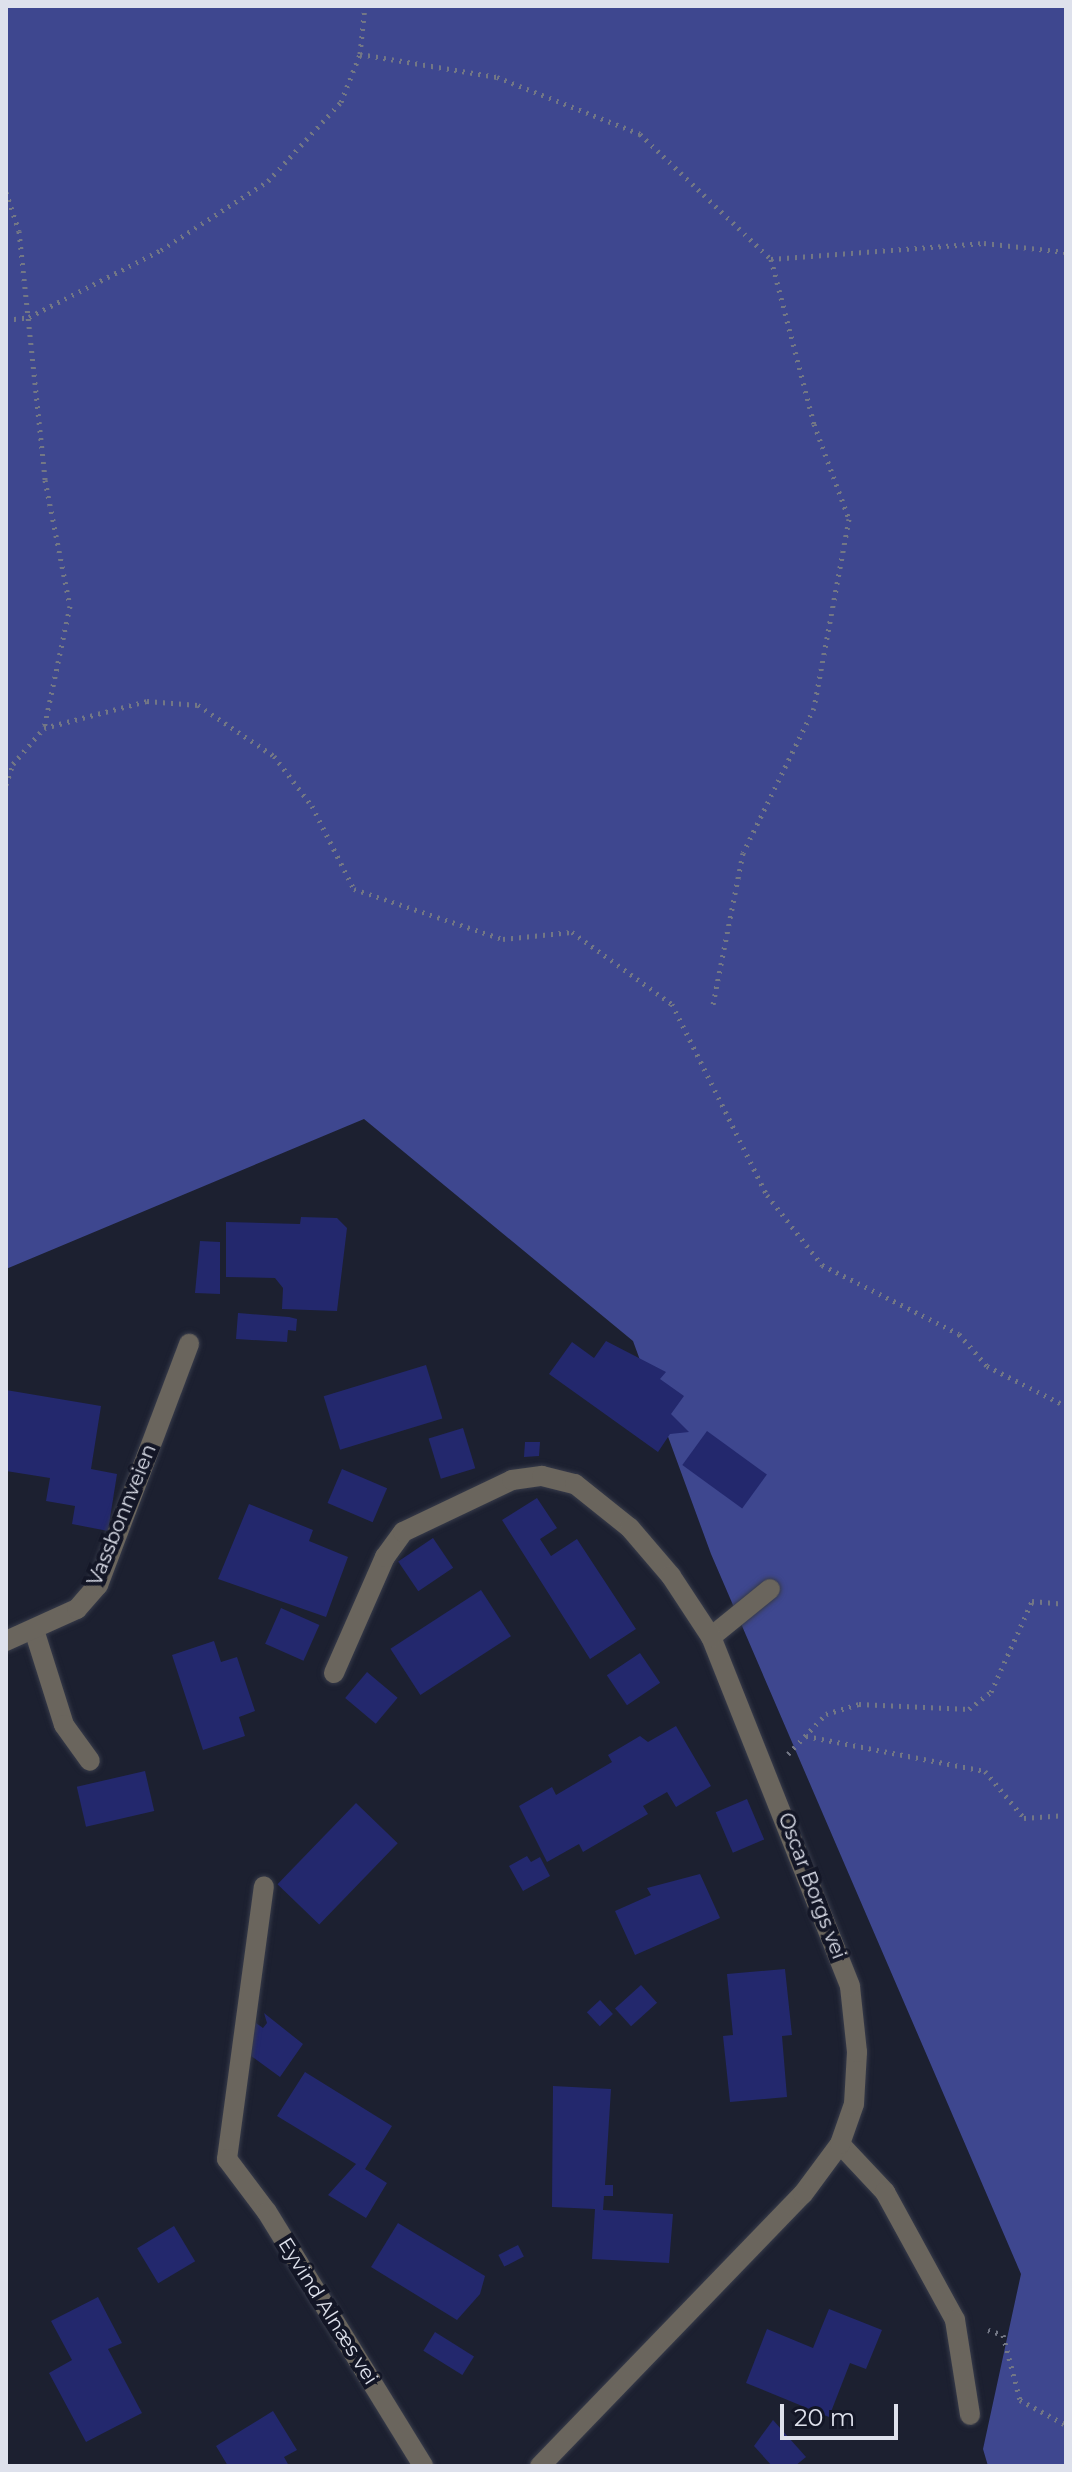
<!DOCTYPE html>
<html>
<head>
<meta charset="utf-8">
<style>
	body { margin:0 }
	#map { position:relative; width:1072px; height:2472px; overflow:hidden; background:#1c2030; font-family:Montserrat,sans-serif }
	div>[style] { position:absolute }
	.forest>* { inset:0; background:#3e478f }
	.building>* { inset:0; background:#23286d; transform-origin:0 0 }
	.path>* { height:5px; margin-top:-2.5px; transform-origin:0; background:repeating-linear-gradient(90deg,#737785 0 2px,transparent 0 8px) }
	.roads { filter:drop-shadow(0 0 2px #373b4a) drop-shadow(0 0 2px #373b4a) }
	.lane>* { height:20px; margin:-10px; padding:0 10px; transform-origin:10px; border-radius:10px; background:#6a655d }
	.street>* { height:20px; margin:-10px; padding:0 10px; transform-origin:10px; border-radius:10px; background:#6a655d }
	span { translate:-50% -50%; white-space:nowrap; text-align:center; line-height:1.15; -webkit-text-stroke:8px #131626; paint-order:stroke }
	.street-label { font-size:20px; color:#dee1ec }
	.frame { position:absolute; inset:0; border:8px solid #dee1ec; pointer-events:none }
	.scale { position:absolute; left:780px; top:2404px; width:118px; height:36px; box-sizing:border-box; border:4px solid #dee1ec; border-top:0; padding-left:10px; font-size:24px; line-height:28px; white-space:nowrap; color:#dee1ec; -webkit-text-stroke:6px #131626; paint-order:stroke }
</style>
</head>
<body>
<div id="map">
	<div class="forest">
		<i style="clip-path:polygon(6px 6px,1066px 6px,1066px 2466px,988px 2466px,983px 2449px,1021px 2274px,711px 1554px,633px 1341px,364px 1119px,6px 1269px)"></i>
	</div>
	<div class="building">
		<i style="clip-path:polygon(301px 1217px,337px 1218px,347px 1228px,337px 1311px,282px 1309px,283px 1288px,275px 1278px,226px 1277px,226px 1222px,300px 1224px)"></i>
		<i style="clip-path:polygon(200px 1241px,220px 1242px,220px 1294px,195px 1293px)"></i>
		<i style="clip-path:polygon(238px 1313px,289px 1317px,297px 1319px,296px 1331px,288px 1330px,287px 1342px,236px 1339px)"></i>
		<i style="clip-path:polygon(606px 1341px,666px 1372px,660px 1379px,684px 1396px,671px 1414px,689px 1432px,670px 1434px,658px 1452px,549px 1374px,572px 1342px,594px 1358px)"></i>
		<i style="left:426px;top:1365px;width:56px;height:107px;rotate:73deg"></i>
		<i style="clip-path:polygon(6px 1390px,101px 1406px,91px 1469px,117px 1474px,108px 1531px,72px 1524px,75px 1506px,46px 1501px,50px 1478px,6px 1471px)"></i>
		<i style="left:463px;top:1428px;width:42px;height:36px;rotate:73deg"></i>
		<i style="left:707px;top:1431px;width:74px;height:42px;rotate:36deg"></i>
		<i style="clip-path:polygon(525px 1442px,540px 1442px,539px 1456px,524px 1457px)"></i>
		<i style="left:342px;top:1469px;width:49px;height:37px;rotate:23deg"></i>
		<i style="clip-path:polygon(537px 1498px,557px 1528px,540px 1539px,551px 1556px,577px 1539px,636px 1629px,590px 1659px,502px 1520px)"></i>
		<i style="clip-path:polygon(249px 1504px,313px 1530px,309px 1541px,348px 1557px,326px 1617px,218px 1579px)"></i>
		<i style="left:433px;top:1538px;width:36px;height:42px;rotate:56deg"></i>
		<i style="left:481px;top:1590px;width:55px;height:108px;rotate:57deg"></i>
		<i style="left:281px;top:1608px;width:42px;height:39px;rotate:24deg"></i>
		<i style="clip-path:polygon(214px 1641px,221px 1662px,237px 1657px,255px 1711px,239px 1717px,245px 1736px,203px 1750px,172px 1655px)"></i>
		<i style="left:640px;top:1653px;width:36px;height:40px;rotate:56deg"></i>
		<i style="left:367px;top:1672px;width:40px;height:34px;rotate:40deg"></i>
		<i style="clip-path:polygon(676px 1726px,711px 1786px,676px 1807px,667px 1792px,643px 1806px,648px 1814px,583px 1852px,579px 1844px,547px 1862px,519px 1806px,552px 1787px,556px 1795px,612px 1762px,608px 1755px,640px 1736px,648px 1742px)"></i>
		<i style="left:145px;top:1771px;width:41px;height:70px;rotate:77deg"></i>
		<i style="left:747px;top:1799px;width:44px;height:34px;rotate:67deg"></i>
		<i style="left:356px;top:1803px;width:58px;height:113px;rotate:44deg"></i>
		<i style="clip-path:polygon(527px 1856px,531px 1862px,540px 1857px,550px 1876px,523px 1891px,509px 1866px)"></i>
		<i style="clip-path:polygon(700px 1874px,720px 1918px,635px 1955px,615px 1911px,651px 1895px,647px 1888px)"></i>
		<i style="clip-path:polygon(785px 1969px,792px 2035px,782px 2036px,787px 2097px,730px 2102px,723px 2036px,733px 2035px,727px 1974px)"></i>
		<i style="left:641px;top:1985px;width:24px;height:35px;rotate:48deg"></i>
		<i style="left:600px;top:2000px;width:19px;height:18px;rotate:47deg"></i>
		<i style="clip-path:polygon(264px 2013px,303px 2044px,280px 2077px,247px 2053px,256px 2023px,263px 2028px,267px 2023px)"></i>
		<i style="clip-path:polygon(305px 2072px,392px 2126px,365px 2169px,387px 2183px,366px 2218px,328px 2195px,356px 2164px,277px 2116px)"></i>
		<i style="clip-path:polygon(553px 2086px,611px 2089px,605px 2185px,613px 2185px,613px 2196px,604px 2196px,603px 2210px,673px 2214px,669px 2263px,592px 2259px,595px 2209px,552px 2207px)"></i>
		<i style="clip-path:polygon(398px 2223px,485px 2276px,480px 2294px,457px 2320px,371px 2267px)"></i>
		<i style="left:174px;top:2226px;width:41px;height:43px;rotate:59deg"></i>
		<i style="left:518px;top:2245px;width:13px;height:22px;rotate:63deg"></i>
		<i style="clip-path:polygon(98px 2297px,122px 2343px,108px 2349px,142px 2413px,86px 2442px,49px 2373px,72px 2360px,51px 2321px)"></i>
		<i style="clip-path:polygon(829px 2309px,882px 2330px,866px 2369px,850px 2363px,829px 2417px,746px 2383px,767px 2329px,813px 2348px)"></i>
		<i style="left:435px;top:2332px;width:46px;height:22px;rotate:32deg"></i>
		<i style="clip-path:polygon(273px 2411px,297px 2450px,284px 2457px,289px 2466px,228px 2466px,216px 2446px)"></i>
		<i style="clip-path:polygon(773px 2420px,806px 2457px,795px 2466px,772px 2466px,754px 2446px)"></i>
	</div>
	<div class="path">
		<i style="left:360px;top:54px;width:48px;rotate:-84.1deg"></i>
		<i style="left:6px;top:192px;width:41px;rotate:71.6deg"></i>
		<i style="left:19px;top:231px;width:250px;rotate:84deg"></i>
		<i style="left:45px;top:480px;width:128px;rotate:78.8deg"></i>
		<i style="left:70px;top:606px;width:125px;rotate:102deg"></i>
		<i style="left:44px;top:728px;width:106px;rotate:-14.7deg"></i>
		<i style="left:147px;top:701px;width:51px;rotate:4.5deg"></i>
		<i style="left:198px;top:705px;width:92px;rotate:33.9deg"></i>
		<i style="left:274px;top:756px;width:63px;rotate:52.8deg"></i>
		<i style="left:312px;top:806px;width:93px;rotate:63.2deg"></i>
		<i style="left:354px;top:889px;width:157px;rotate:18.6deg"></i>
		<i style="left:503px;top:939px;width:69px;rotate:-5.8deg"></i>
		<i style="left:572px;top:932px;width:123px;rotate:35.8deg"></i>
		<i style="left:672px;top:1004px;width:213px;rotate:63.6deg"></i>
		<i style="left:767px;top:1195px;width:89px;rotate:51.8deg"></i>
		<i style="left:822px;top:1265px;width:153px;rotate:26.7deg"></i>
		<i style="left:959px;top:1334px;width:43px;rotate:48.8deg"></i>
		<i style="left:987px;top:1366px;width:89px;rotate:26.9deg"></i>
		<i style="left:771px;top:259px;width:214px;rotate:-4.3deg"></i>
		<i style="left:984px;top:243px;width:82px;rotate:6.3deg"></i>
		<i style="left:6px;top:320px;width:23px;rotate:-7deg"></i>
		<i style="left:29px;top:317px;width:148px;rotate:-26.9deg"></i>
		<i style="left:161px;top:250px;width:127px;rotate:-32.8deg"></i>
		<i style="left:268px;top:181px;width:108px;rotate:-47.3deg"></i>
		<i style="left:341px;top:102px;width:52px;rotate:-68.4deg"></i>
		<i style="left:360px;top:54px;width:139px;rotate:9.5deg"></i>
		<i style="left:497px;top:77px;width:154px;rotate:21.7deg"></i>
		<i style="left:640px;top:134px;width:181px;rotate:43.7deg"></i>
		<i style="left:771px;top:259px;width:171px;rotate:75.4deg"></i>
		<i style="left:814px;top:424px;width:101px;rotate:69.8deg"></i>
		<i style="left:849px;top:519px;width:192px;rotate:100.5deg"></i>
		<i style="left:814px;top:708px;width:161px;rotate:116.1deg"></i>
		<i style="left:743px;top:853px;width:159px;rotate:101.2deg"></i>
		<i style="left:6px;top:785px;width:22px;rotate:-72deg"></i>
		<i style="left:13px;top:764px;width:48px;rotate:-49.3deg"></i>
		<i style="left:806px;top:1736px;width:182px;rotate:11.1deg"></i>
		<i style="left:985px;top:1771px;width:61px;rotate:50.3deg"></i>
		<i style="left:1024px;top:1818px;width:42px;rotate:-4.1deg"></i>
		<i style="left:788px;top:1754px;width:55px;rotate:-46.5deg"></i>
		<i style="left:826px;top:1714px;width:34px;rotate:-17deg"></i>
		<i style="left:859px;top:1704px;width:110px;rotate:2.6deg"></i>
		<i style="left:969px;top:1709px;width:28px;rotate:-38deg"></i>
		<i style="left:991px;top:1692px;width:100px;rotate:-65.7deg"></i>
		<i style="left:1032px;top:1601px;width:34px;rotate:5deg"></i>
		<i style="left:988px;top:2330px;width:16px;rotate:18deg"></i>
		<i style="left:1003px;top:2335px;width:67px;rotate:75.3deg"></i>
		<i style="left:1020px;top:2400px;width:52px;rotate:28.5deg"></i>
	</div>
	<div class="roads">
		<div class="lane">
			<i style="left:35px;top:1633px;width:96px;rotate:72.5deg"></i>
			<i style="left:64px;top:1725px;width:44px;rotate:54.2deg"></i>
			<i style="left:334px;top:1673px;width:127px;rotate:-66.3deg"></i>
			<i style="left:385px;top:1557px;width:31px;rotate:-54deg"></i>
			<i style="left:403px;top:1532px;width:121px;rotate:-25.5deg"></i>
			<i style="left:512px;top:1480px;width:30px;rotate:-8deg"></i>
			<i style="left:542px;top:1476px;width:34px;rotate:14deg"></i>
			<i style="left:575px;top:1484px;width:70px;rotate:38.7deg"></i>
			<i style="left:630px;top:1528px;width:63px;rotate:49.5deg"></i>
			<i style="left:840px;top:2144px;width:66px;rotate:46.8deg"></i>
			<i style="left:885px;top:2192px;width:146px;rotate:61.3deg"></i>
			<i style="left:955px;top:2320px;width:96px;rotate:81deg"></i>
			<i style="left:227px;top:2159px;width:275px;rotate:-82.3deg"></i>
		</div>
		<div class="street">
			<i style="left:711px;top:1637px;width:76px;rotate:-39.1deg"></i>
			<i style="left:6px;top:1641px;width:78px;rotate:-24.3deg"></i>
			<i style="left:77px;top:1609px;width:32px;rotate:-49deg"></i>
			<i style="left:98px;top:1585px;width:258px;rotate:-69.3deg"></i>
			<i style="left:227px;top:2159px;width:66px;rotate:53deg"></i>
			<i style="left:267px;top:2212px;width:298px;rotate:58.4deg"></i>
			<i style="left:540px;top:2466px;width:378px;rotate:-46deg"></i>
			<i style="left:803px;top:2194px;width:62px;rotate:-53.5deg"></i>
			<i style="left:840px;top:2144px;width:42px;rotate:-70.7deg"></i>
			<i style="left:854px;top:2104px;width:52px;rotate:-86.7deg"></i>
			<i style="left:857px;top:2052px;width:66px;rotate:-96.1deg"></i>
			<i style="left:850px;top:1986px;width:376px;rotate:-111.7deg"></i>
			<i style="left:711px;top:1637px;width:73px;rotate:-123.3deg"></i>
		</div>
	</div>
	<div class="street-label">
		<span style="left:122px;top:1515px;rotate:-68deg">Vassbonnveien</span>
		<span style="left:812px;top:1886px;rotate:69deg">Oscar Borgs vei</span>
		<span style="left:328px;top:2311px;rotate:58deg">Eyvind Alnæs vei</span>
	</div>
	<div class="frame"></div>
	<div class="scale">20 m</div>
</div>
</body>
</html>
